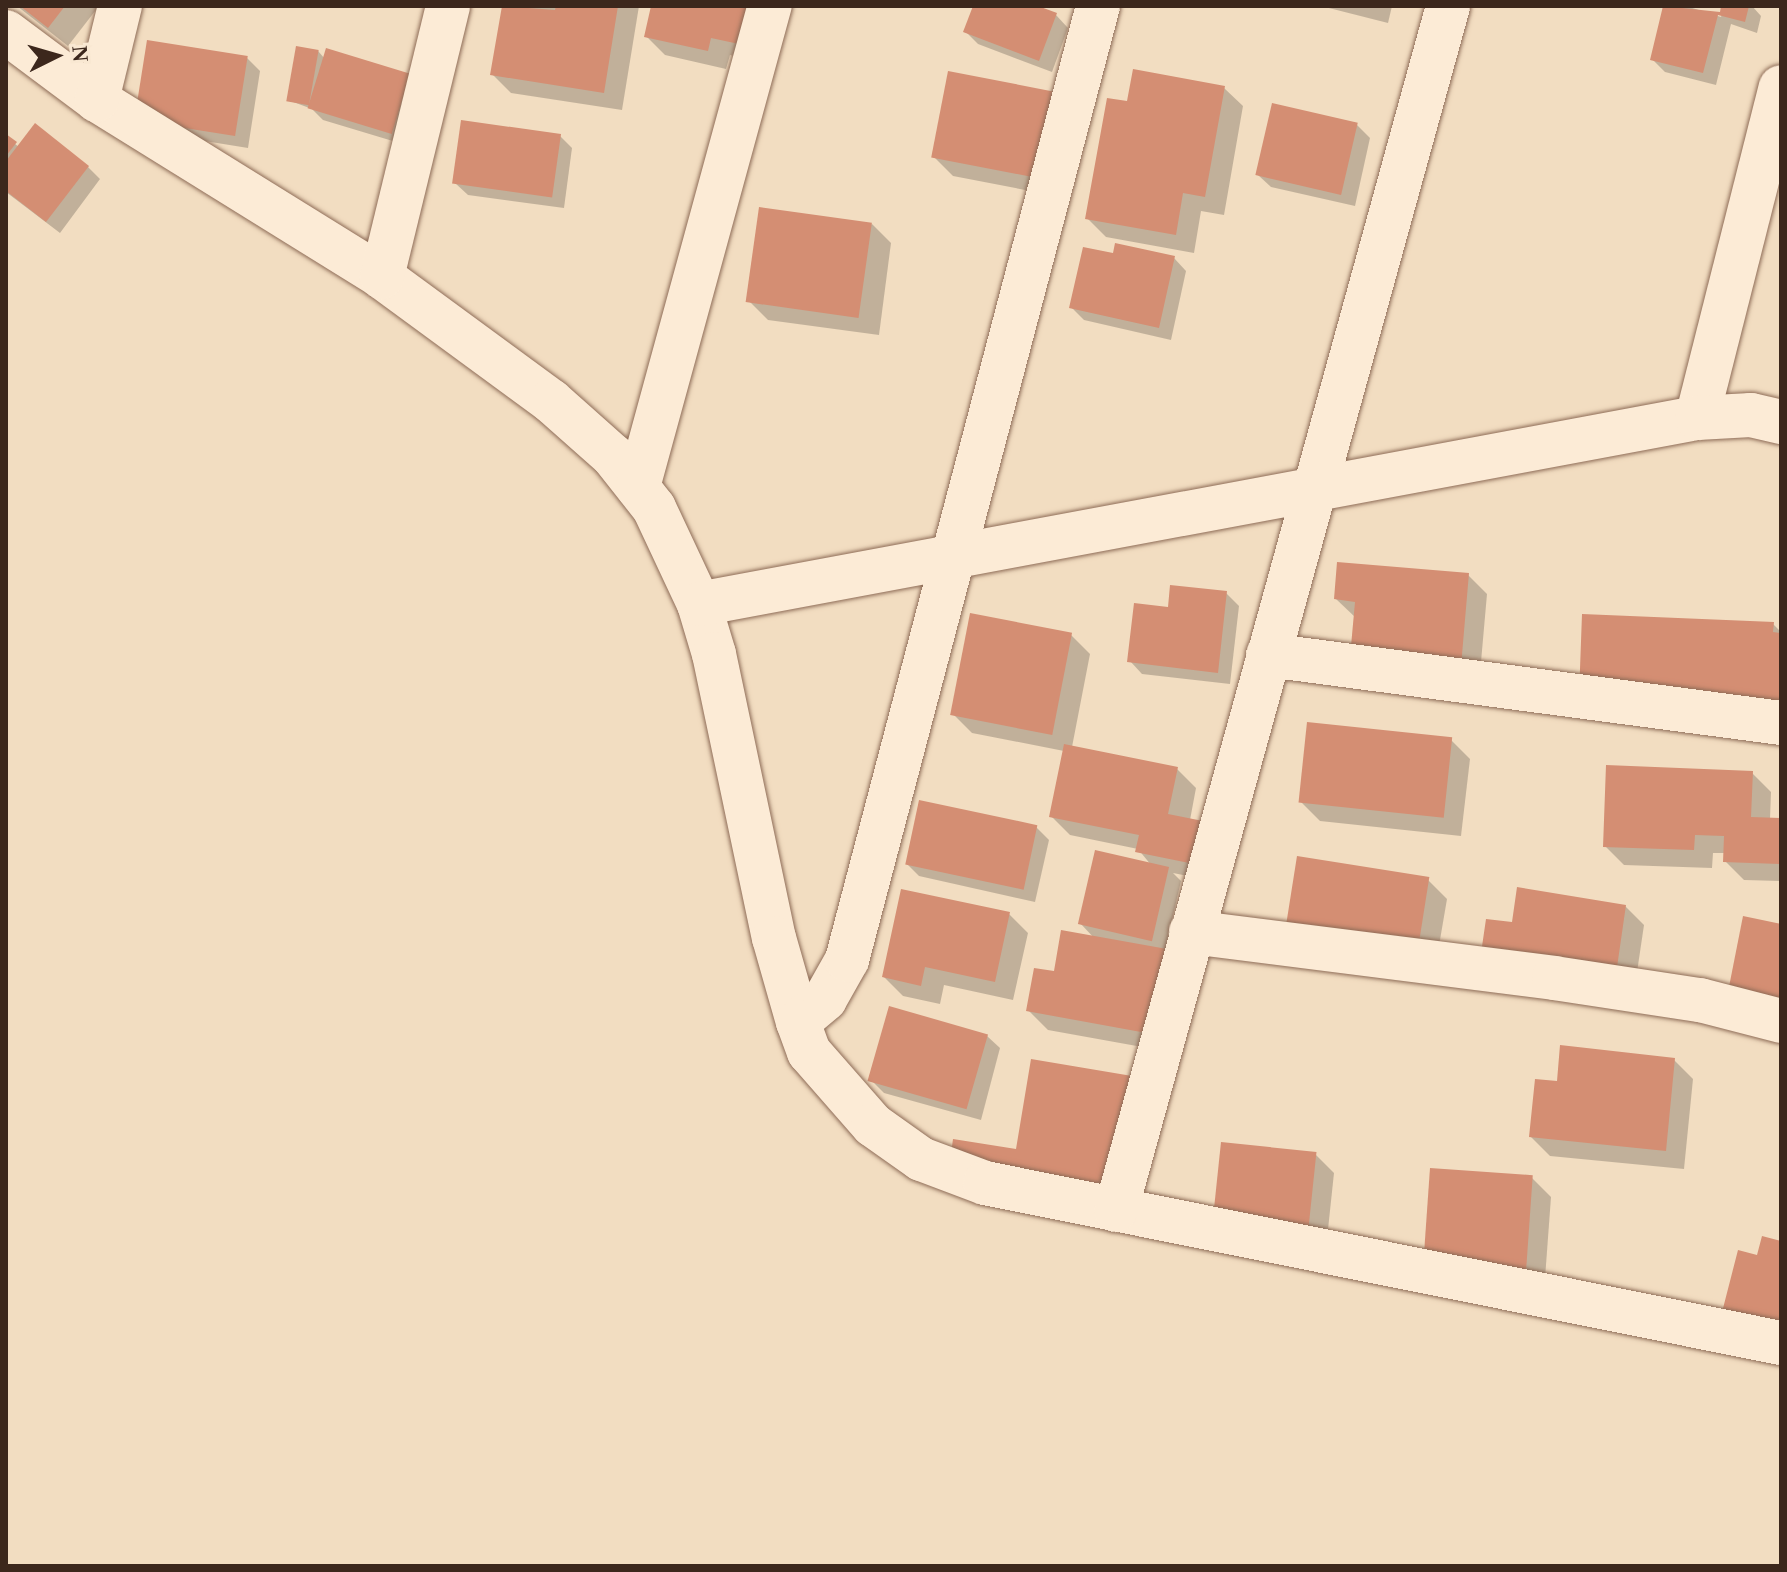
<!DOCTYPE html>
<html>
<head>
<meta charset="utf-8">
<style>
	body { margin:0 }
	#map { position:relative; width:1787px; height:1572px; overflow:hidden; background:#f2ddc1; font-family:"Times New Roman",serif }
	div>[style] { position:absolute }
	.shadow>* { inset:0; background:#0003 }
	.building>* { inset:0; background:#d48e73; transform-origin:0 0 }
	.roads { filter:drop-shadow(0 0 2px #8e6c57) drop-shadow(0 0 2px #8e6c57) }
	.minor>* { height:44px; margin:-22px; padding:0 22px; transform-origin:22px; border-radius:22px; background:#fcebd6 }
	span { translate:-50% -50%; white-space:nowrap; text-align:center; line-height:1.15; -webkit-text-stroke:7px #f9e8d2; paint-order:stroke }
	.frame { position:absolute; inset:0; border:8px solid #3c271c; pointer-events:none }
	.north { position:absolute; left:16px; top:16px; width:80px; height:80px; -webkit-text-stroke:6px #f9e8d2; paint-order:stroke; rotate:85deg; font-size:22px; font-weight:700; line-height:32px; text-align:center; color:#3c271c }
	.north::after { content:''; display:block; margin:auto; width:28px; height:36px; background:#3c271c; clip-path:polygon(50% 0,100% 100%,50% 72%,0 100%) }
</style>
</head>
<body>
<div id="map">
	<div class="shadow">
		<i style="clip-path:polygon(17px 6px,99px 6px,68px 46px)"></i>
		<i style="clip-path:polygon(504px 6px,639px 6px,622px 110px,511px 93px,492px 74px)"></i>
		<i style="clip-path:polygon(653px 6px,785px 6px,772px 65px,730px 55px,726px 69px,665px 55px,646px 36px)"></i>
		<i style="clip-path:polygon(975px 6px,1032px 6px,1056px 15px,1068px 28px,1052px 72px,978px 44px,966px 32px)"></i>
		<i style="clip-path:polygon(1321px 6px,1392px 6px,1388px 23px)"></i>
		<i style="clip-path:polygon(1665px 6px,1686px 6px,1721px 17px,1724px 6px,1752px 6px,1761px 16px,1757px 33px,1731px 24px,1716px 85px,1665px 72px,1652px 59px)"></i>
		<i style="clip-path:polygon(318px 51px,325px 59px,409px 75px,406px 145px,323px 120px,312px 109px,288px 100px)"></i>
		<i style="clip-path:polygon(247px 58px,260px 71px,248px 148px,149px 132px)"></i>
		<i style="clip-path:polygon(949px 73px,1056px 196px,953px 176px,934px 157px)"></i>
		<i style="clip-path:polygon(1224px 88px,1243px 106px,1224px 215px,1201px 211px,1194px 253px,1106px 237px,1087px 218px,1129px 104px)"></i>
		<i style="clip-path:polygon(1357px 125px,1370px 138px,1355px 206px,1271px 187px,1258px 175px)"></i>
		<i style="clip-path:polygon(560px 136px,572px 148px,564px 208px,468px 195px,455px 183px)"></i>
		<i style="clip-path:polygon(6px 137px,19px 147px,88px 167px,100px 179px,60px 233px,6px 192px)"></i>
		<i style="clip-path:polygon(872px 224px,891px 243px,879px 335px,768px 320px,749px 301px)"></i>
		<i style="clip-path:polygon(1114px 255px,1174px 258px,1186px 271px,1171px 340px,1084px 320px,1072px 308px)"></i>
		<i style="clip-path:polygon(1468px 575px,1487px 594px,1478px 696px,1356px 618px,1336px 599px)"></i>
		<i style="clip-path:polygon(1226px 593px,1239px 606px,1230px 684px,1142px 674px,1130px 661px,1170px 610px)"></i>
		<i style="clip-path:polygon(1773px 624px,1781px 632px,1781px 723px,1600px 714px)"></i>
		<i style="clip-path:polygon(1071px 635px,1090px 654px,1072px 747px,1177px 769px,1196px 788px,1190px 820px,1213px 881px,1173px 873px,1181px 881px,1165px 950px,1170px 1052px,1048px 1030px,1029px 1011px,1055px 974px,1095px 939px,1080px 923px,1151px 865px,1138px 849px,1070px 835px,1051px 816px,1064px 751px,972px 733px,953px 714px)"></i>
		<i style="clip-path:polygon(1451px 740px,1470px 759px,1461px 836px,1320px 821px,1301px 802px)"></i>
		<i style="clip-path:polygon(1752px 773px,1771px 792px,1770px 819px,1781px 820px,1781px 881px,1744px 880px,1725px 861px,1725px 853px,1713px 853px,1712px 868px,1624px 865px,1605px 846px)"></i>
		<i style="clip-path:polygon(1036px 827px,1049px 840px,1035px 902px,919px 876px,907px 864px)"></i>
		<i style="clip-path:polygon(1428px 880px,1447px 899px,1434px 975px,1306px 953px)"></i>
		<i style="clip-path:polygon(1625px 906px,1644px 925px,1632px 1006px,1514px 924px)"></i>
		<i style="clip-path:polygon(1009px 914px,1028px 933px,1013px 1000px,944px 985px,940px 1004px,903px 996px,884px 977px)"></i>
		<i style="clip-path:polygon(987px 1036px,1000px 1048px,981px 1120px,884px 1093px,871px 1080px)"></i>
		<i style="clip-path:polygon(1674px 1060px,1693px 1079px,1684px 1169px,1550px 1156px,1531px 1137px,1559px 1083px)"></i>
		<i style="clip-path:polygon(1315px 1154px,1334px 1173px,1324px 1267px,1232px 1256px,1213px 1237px)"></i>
		<i style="clip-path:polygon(1532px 1178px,1551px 1197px,1543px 1306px,1442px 1297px)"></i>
	</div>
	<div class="building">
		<i style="clip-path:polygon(20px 6px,65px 6px,48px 28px)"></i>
		<i style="clip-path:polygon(502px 6px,555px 10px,556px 6px,618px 6px,604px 93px,490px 75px)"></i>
		<i style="clip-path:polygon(651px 6px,762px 6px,753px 47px,711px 38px,708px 51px,644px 37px)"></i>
		<i style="clip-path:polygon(973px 6px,1038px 6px,1057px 13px,1039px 61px,963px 32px)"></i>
		<i style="clip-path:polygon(1663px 6px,1720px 12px,1721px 6px,1749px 6px,1745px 22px,1718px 15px,1703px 73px,1650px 60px)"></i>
		<i style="left:147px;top:40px;width:102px;height:81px;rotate:9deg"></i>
		<i style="left:296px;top:46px;width:23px;height:56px;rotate:10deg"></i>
		<i style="left:326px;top:48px;width:88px;height:63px;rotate:17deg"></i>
		<i style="clip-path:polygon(1133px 69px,1225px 86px,1205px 197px,1183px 193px,1176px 235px,1085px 219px,1107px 98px,1127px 101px)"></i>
		<i style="left:948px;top:71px;width:107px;height:88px;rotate:11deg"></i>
		<i style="left:1272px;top:103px;width:88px;height:74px;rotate:13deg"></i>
		<i style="left:461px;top:120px;width:101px;height:64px;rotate:8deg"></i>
		<i style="clip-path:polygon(35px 123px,89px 166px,46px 222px,6px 191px,6px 161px)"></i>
		<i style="clip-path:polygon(6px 134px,17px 142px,6px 156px)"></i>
		<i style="left:759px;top:207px;width:114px;height:96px;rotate:8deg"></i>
		<i style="clip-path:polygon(1115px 243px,1175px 256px,1159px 328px,1069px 308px,1083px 247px,1113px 253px)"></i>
		<i style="clip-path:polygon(1337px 562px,1469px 573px,1460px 678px,1349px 668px,1355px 602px,1334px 599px)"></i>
		<i style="clip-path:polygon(1170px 585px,1227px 591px,1218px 673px,1127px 662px,1134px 603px,1168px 607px)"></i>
		<i style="left:970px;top:613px;width:104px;height:104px;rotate:11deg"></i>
		<i style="clip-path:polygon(1582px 614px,1774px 622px,1773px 632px,1781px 633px,1781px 705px,1579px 696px)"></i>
		<i style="left:1307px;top:722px;width:146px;height:81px;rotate:6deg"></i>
		<i style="clip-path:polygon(1064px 744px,1178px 767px,1168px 814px,1203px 821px,1194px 864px,1135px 852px,1139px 835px,1049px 817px)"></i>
		<i style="clip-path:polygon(1606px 765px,1753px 771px,1751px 817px,1781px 818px,1781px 864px,1723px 862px,1724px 836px,1695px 835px,1694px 850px,1603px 847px)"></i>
		<i style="left:919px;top:800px;width:121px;height:66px;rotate:12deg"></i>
		<i style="left:1095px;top:850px;width:76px;height:76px;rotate:13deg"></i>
		<i style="left:1297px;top:856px;width:134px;height:80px;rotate:9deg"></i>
		<i style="clip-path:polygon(1517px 887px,1626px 905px,1614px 988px,1479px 967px,1486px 919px,1512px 922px)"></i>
		<i style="clip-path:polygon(901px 889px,1010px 912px,995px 982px,925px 967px,921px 986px,882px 977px)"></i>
		<i style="clip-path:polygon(1743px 916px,1781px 924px,1781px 1013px,1726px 1002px)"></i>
		<i style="clip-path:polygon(1061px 930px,1167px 949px,1152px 1034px,1026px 1011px,1034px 968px,1054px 971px)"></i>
		<i style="left:889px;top:1006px;width:103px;height:78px;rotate:16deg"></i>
		<i style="clip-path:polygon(1560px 1045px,1675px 1058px,1666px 1151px,1529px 1137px,1535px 1079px,1557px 1081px)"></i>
		<i style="clip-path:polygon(1031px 1059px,1138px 1077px,1119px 1196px,949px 1168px,953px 1139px,1016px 1149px)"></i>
		<i style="left:1221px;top:1142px;width:96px;height:97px;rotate:6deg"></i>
		<i style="left:1430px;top:1168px;width:103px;height:111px;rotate:4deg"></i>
		<i style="clip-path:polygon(1762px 1236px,1781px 1241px,1781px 1336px,1720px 1320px,1738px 1250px,1757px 1255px)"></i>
	</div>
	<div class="roads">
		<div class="minor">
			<i style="left:6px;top:32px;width:114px;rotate:36.8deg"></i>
			<i style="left:97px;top:100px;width:335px;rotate:31.8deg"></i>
			<i style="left:382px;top:277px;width:210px;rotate:36.3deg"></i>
			<i style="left:551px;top:401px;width:83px;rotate:41.6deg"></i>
			<i style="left:613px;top:456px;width:66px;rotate:51.7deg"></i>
			<i style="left:654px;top:508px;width:106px;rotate:64.9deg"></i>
			<i style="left:699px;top:604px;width:52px;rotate:73.3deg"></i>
			<i style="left:714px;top:654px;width:290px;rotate:78.1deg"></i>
			<i style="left:774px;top:938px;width:87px;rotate:74.1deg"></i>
			<i style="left:798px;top:1022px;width:32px;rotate:70deg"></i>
			<i style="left:809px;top:1052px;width:97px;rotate:48.8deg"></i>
			<i style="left:873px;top:1125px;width:59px;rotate:35.3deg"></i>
			<i style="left:921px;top:1159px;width:68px;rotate:20.6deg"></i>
			<i style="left:985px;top:1183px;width:812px;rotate:11.37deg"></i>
			<i style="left:97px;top:100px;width:97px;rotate:-76.3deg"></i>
			<i style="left:382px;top:277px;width:279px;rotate:-76.3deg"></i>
			<i style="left:1697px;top:418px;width:341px;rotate:-75.8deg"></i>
			<i style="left:638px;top:487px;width:499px;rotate:-74.7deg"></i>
			<i style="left:699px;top:604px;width:1015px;rotate:-10.56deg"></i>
			<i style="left:1697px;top:418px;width:54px;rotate:-3.2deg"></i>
			<i style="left:1751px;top:415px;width:31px;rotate:13deg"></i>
			<i style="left:1268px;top:655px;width:517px;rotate:7.55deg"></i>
			<i style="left:1191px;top:932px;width:366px;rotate:7.2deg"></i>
			<i style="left:1554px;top:978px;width:148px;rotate:8.6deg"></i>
			<i style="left:1700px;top:1000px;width:84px;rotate:14.5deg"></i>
			<i style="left:798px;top:1022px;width:35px;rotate:-40deg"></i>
			<i style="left:825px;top:999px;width:45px;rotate:-60.6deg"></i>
			<i style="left:847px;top:960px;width:986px;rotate:-75.26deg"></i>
			<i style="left:1116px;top:1210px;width:1249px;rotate:-74.58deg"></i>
		</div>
	</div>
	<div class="frame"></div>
	<div class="north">N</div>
</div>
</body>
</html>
